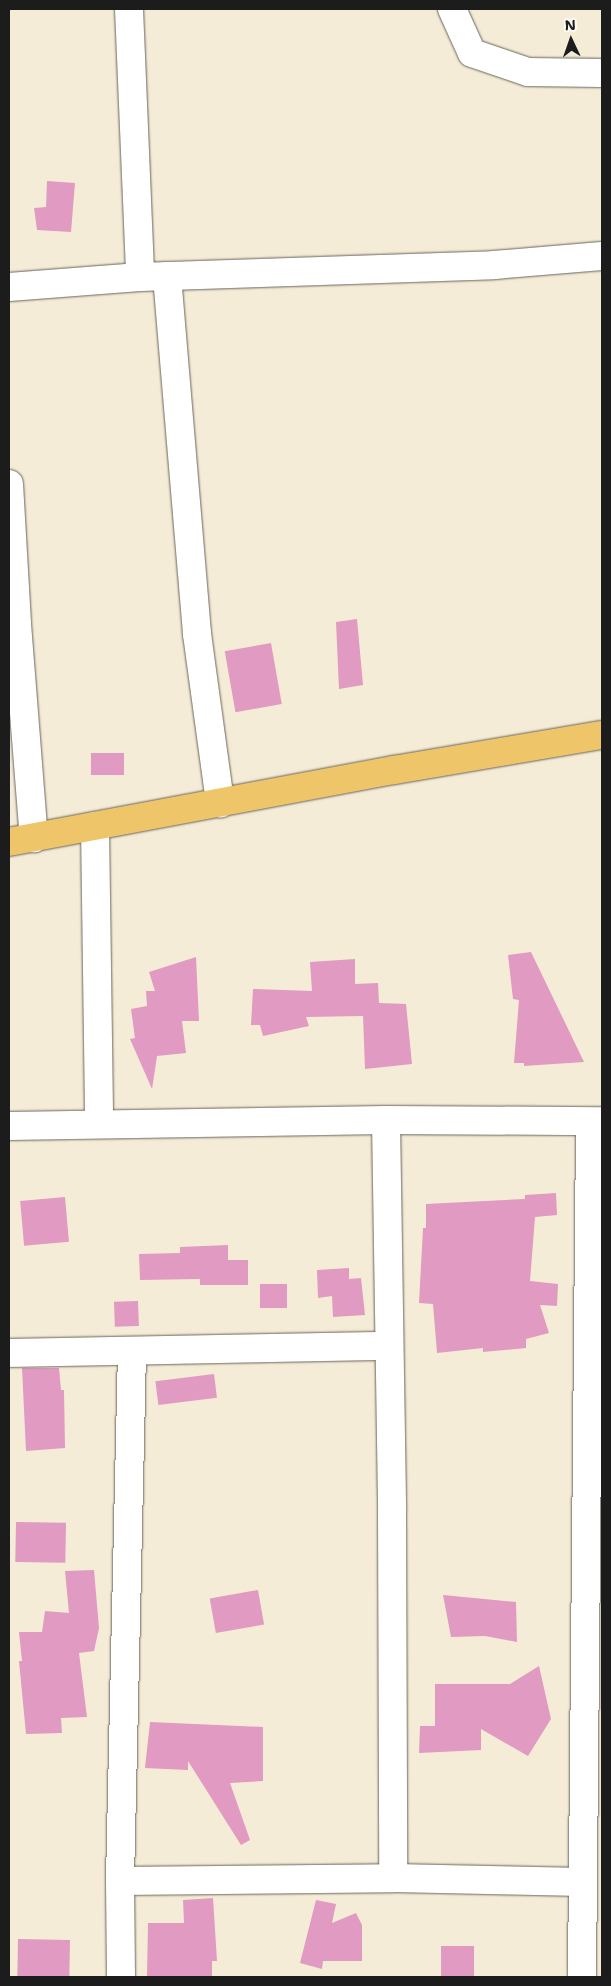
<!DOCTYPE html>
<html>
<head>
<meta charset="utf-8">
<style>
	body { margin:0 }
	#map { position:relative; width:611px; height:1986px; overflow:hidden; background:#f5ecd7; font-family:"Shantell Sans",sans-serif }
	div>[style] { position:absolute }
	.building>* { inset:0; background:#e19ac1; transform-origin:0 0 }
	.roads { filter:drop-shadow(0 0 1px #68655d) drop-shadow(0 0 1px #68655d) }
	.minor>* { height:28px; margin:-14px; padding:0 14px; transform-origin:14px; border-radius:14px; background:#fff }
	.major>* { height:28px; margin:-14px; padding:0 14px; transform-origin:14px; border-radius:14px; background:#eec569 }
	span { translate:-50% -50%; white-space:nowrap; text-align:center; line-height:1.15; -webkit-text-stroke:4px #fdfcf7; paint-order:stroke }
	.frame { position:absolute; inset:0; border:10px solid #1c1c1c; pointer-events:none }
	.north { position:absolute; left:546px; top:15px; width:50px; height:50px; -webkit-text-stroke:4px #fdfcf7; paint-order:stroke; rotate:357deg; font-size:14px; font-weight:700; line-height:20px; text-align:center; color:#1c1c1c }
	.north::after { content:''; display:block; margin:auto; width:18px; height:22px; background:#1c1c1c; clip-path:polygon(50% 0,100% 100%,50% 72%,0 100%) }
</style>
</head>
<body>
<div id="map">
	<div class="building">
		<i style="clip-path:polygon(47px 181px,75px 183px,71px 232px,37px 230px,34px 208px,46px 207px)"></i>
		<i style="clip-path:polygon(357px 619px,363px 685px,339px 689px,336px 622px)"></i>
		<i style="left:271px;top:643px;width:62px;height:47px;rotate:80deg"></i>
		<i style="left:91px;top:753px;width:33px;height:22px"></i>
		<i style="clip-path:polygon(531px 952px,584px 1062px,524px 1066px,524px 1063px,514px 1063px,519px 1000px,513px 999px,508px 955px)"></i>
		<i style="clip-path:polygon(196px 957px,199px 1021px,182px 1021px,186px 1053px,157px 1056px,152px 1089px,130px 1039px,135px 1038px,131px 1009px,147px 1006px,146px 991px,155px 991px,149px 972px)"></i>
		<i style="clip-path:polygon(355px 959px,355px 984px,378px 983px,379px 1003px,406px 1004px,412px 1064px,365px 1069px,363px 1016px,306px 1017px,309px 1026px,263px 1036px,260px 1025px,251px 1025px,253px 989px,312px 991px,310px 962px)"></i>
		<i style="clip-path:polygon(556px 1193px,557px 1215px,535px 1217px,530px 1281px,558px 1284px,557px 1306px,540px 1305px,549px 1333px,526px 1339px,526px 1348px,483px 1352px,483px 1348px,437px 1353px,433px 1304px,419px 1303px,423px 1228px,426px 1228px,426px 1204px,525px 1199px,525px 1195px)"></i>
		<i style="left:65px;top:1197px;width:45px;height:45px;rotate:85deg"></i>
		<i style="clip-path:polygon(228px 1245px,228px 1260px,248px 1260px,248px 1285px,200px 1285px,200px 1279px,140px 1280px,139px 1254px,180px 1253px,180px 1247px)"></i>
		<i style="clip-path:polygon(349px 1268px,349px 1279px,361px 1278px,365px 1315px,333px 1317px,332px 1296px,318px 1298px,317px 1270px)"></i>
		<i style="left:260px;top:1284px;width:27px;height:24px"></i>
		<i style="left:138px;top:1301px;width:25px;height:24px;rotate:88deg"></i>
		<i style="clip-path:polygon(22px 1368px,59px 1368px,61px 1390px,64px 1390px,65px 1448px,26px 1451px)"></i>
		<i style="left:214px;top:1374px;width:24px;height:59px;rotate:83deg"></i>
		<i style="left:16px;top:1522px;width:50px;height:40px;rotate:1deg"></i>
		<i style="clip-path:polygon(94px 1570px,99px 1628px,94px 1651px,79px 1653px,87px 1717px,61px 1718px,62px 1733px,26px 1734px,19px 1661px,22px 1661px,19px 1632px,42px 1632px,45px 1611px,69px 1613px,65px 1571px)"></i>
		<i style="left:258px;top:1590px;width:35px;height:49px;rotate:80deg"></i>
		<i style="clip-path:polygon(443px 1595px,516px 1602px,517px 1642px,485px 1636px,451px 1637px)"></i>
		<i style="clip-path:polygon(539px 1666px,551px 1719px,528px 1756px,481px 1729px,481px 1750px,419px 1753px,420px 1726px,435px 1726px,435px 1684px,510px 1684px)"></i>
		<i style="clip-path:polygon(150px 1722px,263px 1727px,263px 1781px,230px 1783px,250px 1840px,241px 1845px,188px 1761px,188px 1770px,145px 1768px)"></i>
		<i style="clip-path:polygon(213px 1898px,217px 1961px,212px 1961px,212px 1977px,147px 1977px,148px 1923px,184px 1923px,183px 1900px)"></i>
		<i style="clip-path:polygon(316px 1900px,336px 1904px,332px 1923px,356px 1913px,362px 1925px,362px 1961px,323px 1961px,322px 1969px,300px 1963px)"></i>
		<i style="left:18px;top:1939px;width:52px;height:38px;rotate:1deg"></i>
		<i style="left:441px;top:1946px;width:33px;height:31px"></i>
	</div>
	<div class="roads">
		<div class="minor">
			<i style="left:129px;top:9px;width:268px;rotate:87.6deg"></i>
			<i style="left:452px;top:9px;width:48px;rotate:65.6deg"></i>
			<i style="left:472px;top:53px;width:59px;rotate:18.7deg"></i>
			<i style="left:528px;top:72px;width:74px;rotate:0.8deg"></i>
			<i style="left:167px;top:276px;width:359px;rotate:85.2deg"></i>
			<i style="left:197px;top:634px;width:171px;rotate:82.2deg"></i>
			<i style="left:9px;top:287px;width:131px;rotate:-4.4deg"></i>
			<i style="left:140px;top:277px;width:354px;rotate:-1.9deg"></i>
			<i style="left:494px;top:265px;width:108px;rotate:-4.8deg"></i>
			<i style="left:9px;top:484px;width:140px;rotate:86.7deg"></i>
			<i style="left:17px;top:624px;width:215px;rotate:85.5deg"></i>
			<i style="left:95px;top:826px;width:298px;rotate:89.2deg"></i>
			<i style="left:386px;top:1120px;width:391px;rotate:89.1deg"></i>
			<i style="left:392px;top:1511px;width:367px;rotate:89.8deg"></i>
			<i style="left:9px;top:1126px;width:377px;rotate:-0.9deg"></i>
			<i style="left:386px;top:1120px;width:216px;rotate:0.3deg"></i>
			<i style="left:132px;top:1351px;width:530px;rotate:91.3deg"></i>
			<i style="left:120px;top:1881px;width:273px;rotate:-0.6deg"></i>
			<i style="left:393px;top:1878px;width:190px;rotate:1.2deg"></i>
			<i style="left:9px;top:1353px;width:380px;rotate:-1.1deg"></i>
			<i style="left:120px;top:1881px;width:96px;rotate:89.4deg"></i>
			<i style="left:582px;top:1977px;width:855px;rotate:-89.46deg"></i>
		</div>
		<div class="major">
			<i style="left:9px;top:842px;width:392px;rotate:-10.6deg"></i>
			<i style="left:394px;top:770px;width:211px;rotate:-9.6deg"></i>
		</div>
	</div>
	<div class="frame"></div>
	<div class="north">N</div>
</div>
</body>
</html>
